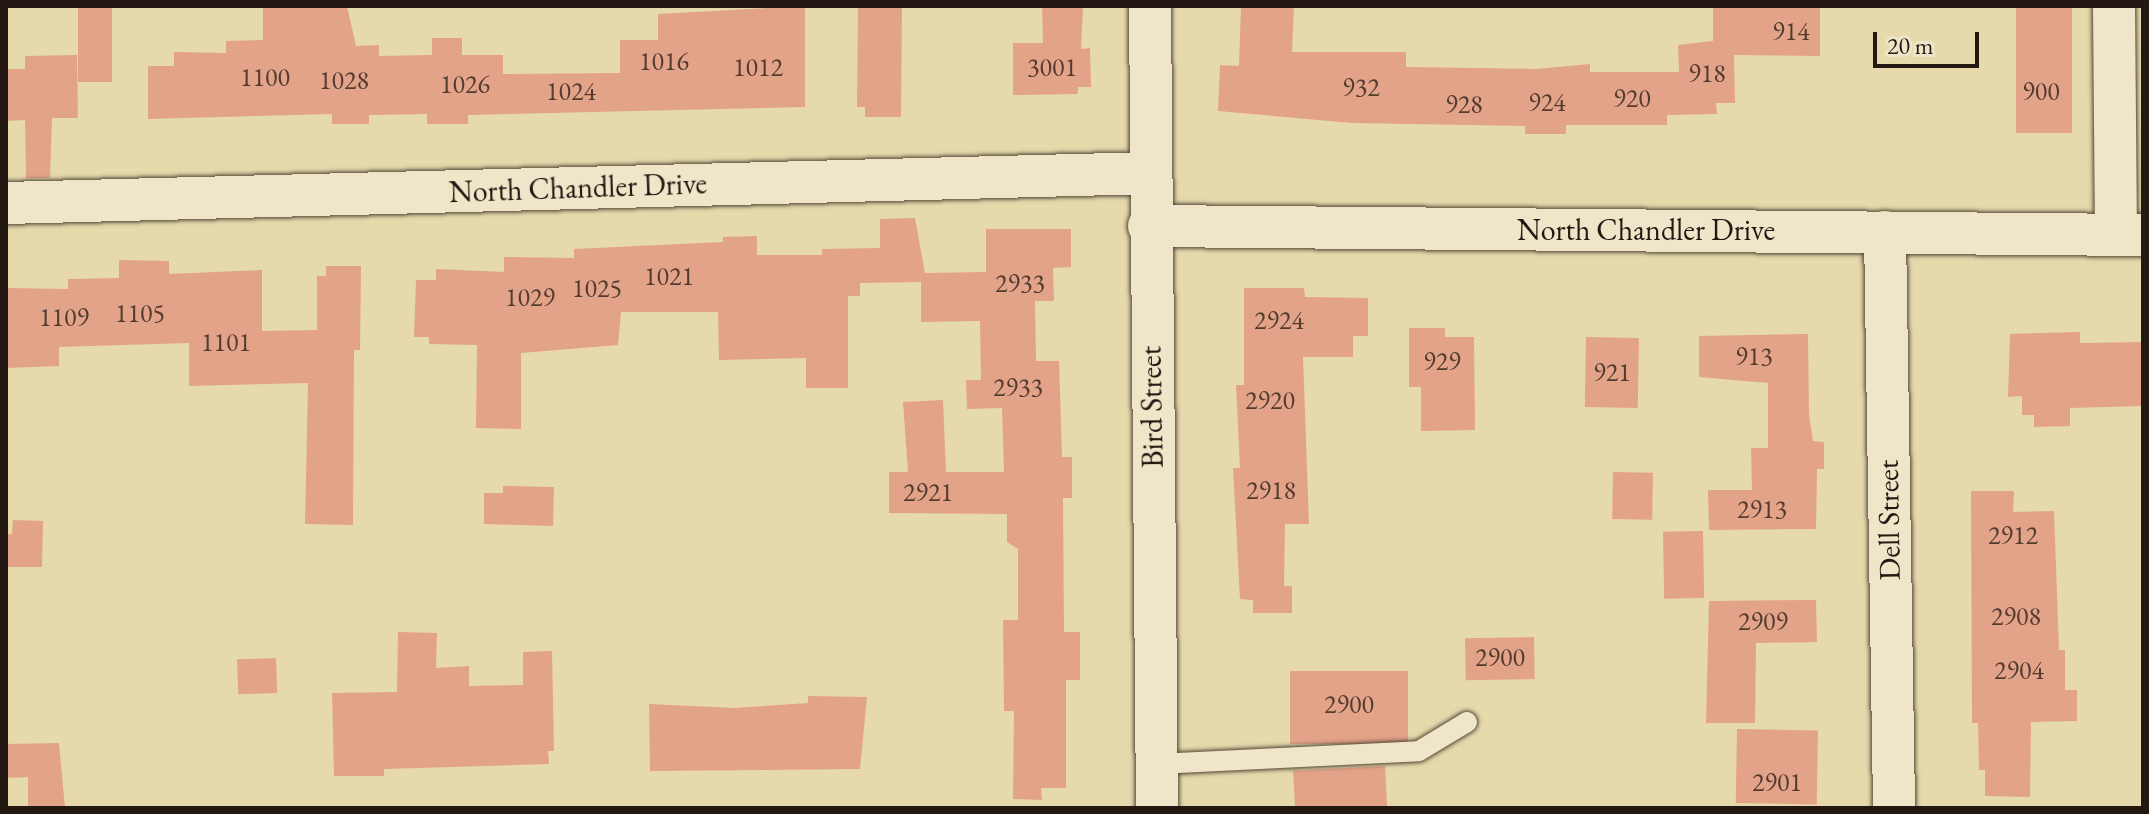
<!DOCTYPE html>
<html>
<head>
<meta charset="utf-8">
<style>
	body { margin:0 }
	#map { position:relative; width:2149px; height:814px; overflow:hidden; background:#e6d9ac; font-family:"EB Garamond",serif }
	div>[style] { position:absolute }
	.building>* { inset:0; background:#e3a388; transform-origin:0 0 }
	.roads { filter:drop-shadow(0 0 2px #544838) drop-shadow(0 0 2px #544838) }
	.lane>* { height:20px; margin:-10px; padding:0 10px; transform-origin:10px; border-radius:10px; background:#efe6c9 }
	.street>* { height:42px; margin:-21px; padding:0 21px; transform-origin:21px; border-radius:21px; background:#efe6c9 }
	span { translate:-50% -50%; white-space:nowrap; text-align:center; line-height:1.15; -webkit-text-stroke:6px #efe6c9; paint-order:stroke }
	.number-label { font-size:26px; color:#533b30 }
	.number-label span { -webkit-text-stroke-width:0 }
	.street-label { font-size:30px; color:#231812 }
	.frame { position:absolute; inset:0; border:8px solid #231812; pointer-events:none }
	.scale { position:absolute; left:1873px; top:32px; width:106px; height:36px; box-sizing:border-box; border:4px solid #231812; border-top:0; padding-left:10px; font-size:24px; line-height:28px; white-space:nowrap; color:#231812; -webkit-text-stroke:6px #efe6c9; paint-order:stroke }
</style>
</head>
<body>
<div id="map">
	<div class="building">
		<i style="left:78px;top:6px;width:34px;height:76px"></i>
		<i style="clip-path:polygon(263px 6px,347px 6px,356px 46px,379px 45px,379px 56px,432px 55px,432px 38px,462px 38px,462px 55px,503px 55px,503px 74px,620px 73px,620px 40px,658px 40px,658px 14px,805px 6px,805px 107px,468px 115px,468px 124px,427px 124px,427px 114px,369px 115px,369px 124px,332px 124px,332px 114px,148px 119px,148px 66px,174px 66px,174px 52px,226px 53px,226px 41px,263px 40px)"></i>
		<i style="clip-path:polygon(1042px 6px,1083px 6px,1081px 49px,1090px 48px,1091px 87px,1078px 87px,1078px 94px,1013px 95px,1013px 43px,1043px 43px)"></i>
		<i style="clip-path:polygon(1241px 6px,1294px 6px,1292px 52px,1406px 52px,1406px 67px,1536px 69px,1590px 64px,1590px 72px,1679px 72px,1678px 45px,1713px 41px,1713px 6px,1820px 6px,1820px 56px,1734px 55px,1735px 103px,1716px 103px,1717px 114px,1667px 115px,1667px 125px,1566px 125px,1566px 134px,1525px 134px,1525px 126px,1352px 123px,1218px 111px,1220px 65px,1239px 66px)"></i>
		<i style="left:2016px;top:6px;width:56px;height:127px"></i>
		<i style="clip-path:polygon(858px 7px,902px 7px,901px 117px,865px 117px,865px 107px,857px 107px)"></i>
		<i style="clip-path:polygon(77px 55px,78px 118px,52px 118px,50px 178px,26px 178px,25px 120px,6px 121px,6px 69px,25px 69px,25px 56px)"></i>
		<i style="clip-path:polygon(915px 218px,925px 273px,986px 272px,986px 229px,1071px 229px,1071px 267px,1053px 268px,1054px 301px,1035px 301px,1036px 361px,1059px 361px,1062px 457px,1072px 457px,1072px 498px,1063px 498px,1064px 632px,1080px 632px,1080px 680px,1066px 680px,1066px 788px,1041px 788px,1042px 800px,1013px 799px,1014px 711px,1004px 711px,1003px 620px,1018px 620px,1018px 549px,1007px 542px,1007px 514px,889px 513px,889px 472px,908px 472px,903px 402px,943px 400px,946px 472px,1004px 472px,1002px 408px,967px 409px,966px 380px,981px 380px,980px 321px,921px 322px,921px 282px,860px 283px,860px 296px,848px 296px,848px 388px,806px 388px,806px 358px,719px 360px,718px 312px,621px 312px,618px 345px,521px 353px,521px 429px,476px 428px,477px 345px,429px 344px,429px 337px,414px 337px,416px 280px,436px 280px,436px 269px,504px 272px,504px 257px,574px 258px,574px 249px,723px 242px,723px 237px,757px 236px,757px 255px,822px 255px,822px 249px,880px 248px,880px 219px)"></i>
		<i style="clip-path:polygon(119px 260px,169px 261px,169px 274px,262px 270px,262px 331px,317px 330px,317px 276px,326px 276px,326px 266px,361px 266px,360px 350px,354px 350px,353px 525px,305px 524px,308px 383px,189px 386px,189px 343px,59px 347px,59px 366px,6px 368px,6px 288px,68px 289px,68px 279px,119px 278px)"></i>
		<i style="clip-path:polygon(1244px 288px,1304px 288px,1305px 297px,1368px 298px,1368px 336px,1353px 336px,1353px 357px,1303px 357px,1309px 524px,1285px 524px,1284px 586px,1292px 586px,1292px 613px,1253px 613px,1253px 600px,1240px 599px,1233px 468px,1240px 468px,1236px 385px,1244px 385px)"></i>
		<i style="clip-path:polygon(1409px 328px,1445px 328px,1445px 337px,1474px 337px,1475px 430px,1421px 431px,1421px 387px,1409px 387px)"></i>
		<i style="clip-path:polygon(2080px 332px,2080px 343px,2143px 342px,2143px 406px,2070px 408px,2070px 426px,2034px 427px,2034px 415px,2022px 415px,2022px 396px,2008px 397px,2010px 334px)"></i>
		<i style="clip-path:polygon(1808px 334px,1809px 415px,1813px 441px,1824px 442px,1824px 469px,1817px 469px,1816px 529px,1709px 530px,1708px 490px,1752px 490px,1751px 448px,1768px 448px,1768px 383px,1699px 377px,1699px 336px)"></i>
		<i style="left:1586px;top:337px;width:53px;height:70px;rotate:1deg"></i>
		<i style="left:1613px;top:472px;width:40px;height:47px;rotate:1deg"></i>
		<i style="clip-path:polygon(503px 486px,554px 487px,553px 526px,484px 524px,484px 493px,503px 493px)"></i>
		<i style="clip-path:polygon(1971px 491px,2014px 491px,2013px 512px,2054px 511px,2059px 650px,2065px 650px,2065px 690px,2077px 690px,2077px 721px,2031px 722px,2030px 797px,1985px 796px,1985px 770px,1979px 770px,1978px 723px,1972px 723px)"></i>
		<i style="clip-path:polygon(13px 520px,43px 521px,42px 567px,6px 567px,6px 534px,12px 534px)"></i>
		<i style="left:1703px;top:531px;width:67px;height:40px;rotate:89deg"></i>
		<i style="clip-path:polygon(1816px 600px,1817px 642px,1756px 643px,1755px 723px,1706px 723px,1709px 601px)"></i>
		<i style="clip-path:polygon(398px 632px,437px 633px,436px 668px,469px 666px,469px 686px,523px 685px,523px 652px,552px 651px,554px 751px,548px 751px,549px 764px,384px 769px,384px 776px,334px 776px,332px 693px,397px 692px)"></i>
		<i style="left:1534px;top:637px;width:42px;height:69px;rotate:89deg"></i>
		<i style="left:276px;top:658px;width:35px;height:39px;rotate:88deg"></i>
		<i style="left:1290px;top:671px;width:118px;height:73px"></i>
		<i style="clip-path:polygon(808px 696px,867px 697px,860px 769px,650px 771px,649px 704px,734px 708px,808px 703px)"></i>
		<i style="left:1737px;top:729px;width:81px;height:74px;rotate:1deg"></i>
		<i style="clip-path:polygon(59px 743px,65px 808px,28px 808px,28px 777px,6px 778px,6px 744px)"></i>
		<i style="left:1385px;top:766px;width:42px;height:92px;rotate:87deg"></i>
	</div>
	<div class="roads">
		<div class="lane">
			<i style="left:1157px;top:764px;width:262px;rotate:-2.8deg"></i>
			<i style="left:1419px;top:751px;width:56px;rotate:-31.1deg"></i>
		</div>
		<div class="street">
			<i style="left:1150px;top:6px;width:802px;rotate:89.5deg"></i>
			<i style="left:2114px;top:6px;width:229px;rotate:89.5deg"></i>
			<i style="left:6px;top:203px;width:1143px;rotate:-1.5deg"></i>
			<i style="left:1149px;top:226px;width:994px;rotate:0.52deg"></i>
			<i style="left:1885px;top:232px;width:576px;rotate:89.1deg"></i>
		</div>
	</div>
	<div class="number-label">
		<span style="left:1791px;top:32px">914</span>
		<span style="left:664px;top:62px">1016</span>
		<span style="left:758px;top:68px">1012</span>
		<span style="left:1052px;top:68px">3001</span>
		<span style="left:1707px;top:74px">918</span>
		<span style="left:265px;top:78px">1100</span>
		<span style="left:344px;top:81px">1028</span>
		<span style="left:465px;top:85px">1026</span>
		<span style="left:1361px;top:88px">932</span>
		<span style="left:571px;top:92px">1024</span>
		<span style="left:2041px;top:92px">900</span>
		<span style="left:1632px;top:99px">920</span>
		<span style="left:1547px;top:103px">924</span>
		<span style="left:1464px;top:105px">928</span>
		<span style="left:669px;top:277px">1021</span>
		<span style="left:1020px;top:284px">2933</span>
		<span style="left:597px;top:289px">1025</span>
		<span style="left:530px;top:298px">1029</span>
		<span style="left:140px;top:314px">1105</span>
		<span style="left:64px;top:318px">1109</span>
		<span style="left:1279px;top:321px">2924</span>
		<span style="left:226px;top:343px">1101</span>
		<span style="left:1754px;top:357px">913</span>
		<span style="left:1442px;top:362px">929</span>
		<span style="left:1612px;top:373px">921</span>
		<span style="left:1018px;top:388px">2933</span>
		<span style="left:1270px;top:401px">2920</span>
		<span style="left:1271px;top:491px">2918</span>
		<span style="left:928px;top:493px">2921</span>
		<span style="left:1762px;top:510px">2913</span>
		<span style="left:2013px;top:536px">2912</span>
		<span style="left:2016px;top:617px">2908</span>
		<span style="left:1763px;top:622px">2909</span>
		<span style="left:1500px;top:658px">2900</span>
		<span style="left:2019px;top:671px">2904</span>
		<span style="left:1349px;top:705px">2900</span>
		<span style="left:1777px;top:783px">2901</span>
	</div>
	<div class="street-label">
		<span style="left:578px;top:188px;rotate:-2deg">North Chandler Drive</span>
		<span style="left:1646px;top:230px">North Chandler Drive</span>
		<span style="left:1152px;top:407px;rotate:-91deg">Bird Street</span>
		<span style="left:1889px;top:520px;rotate:-91deg">Dell Street</span>
	</div>
	<div class="frame"></div>
	<div class="scale">20 m</div>
</div>
</body>
</html>
